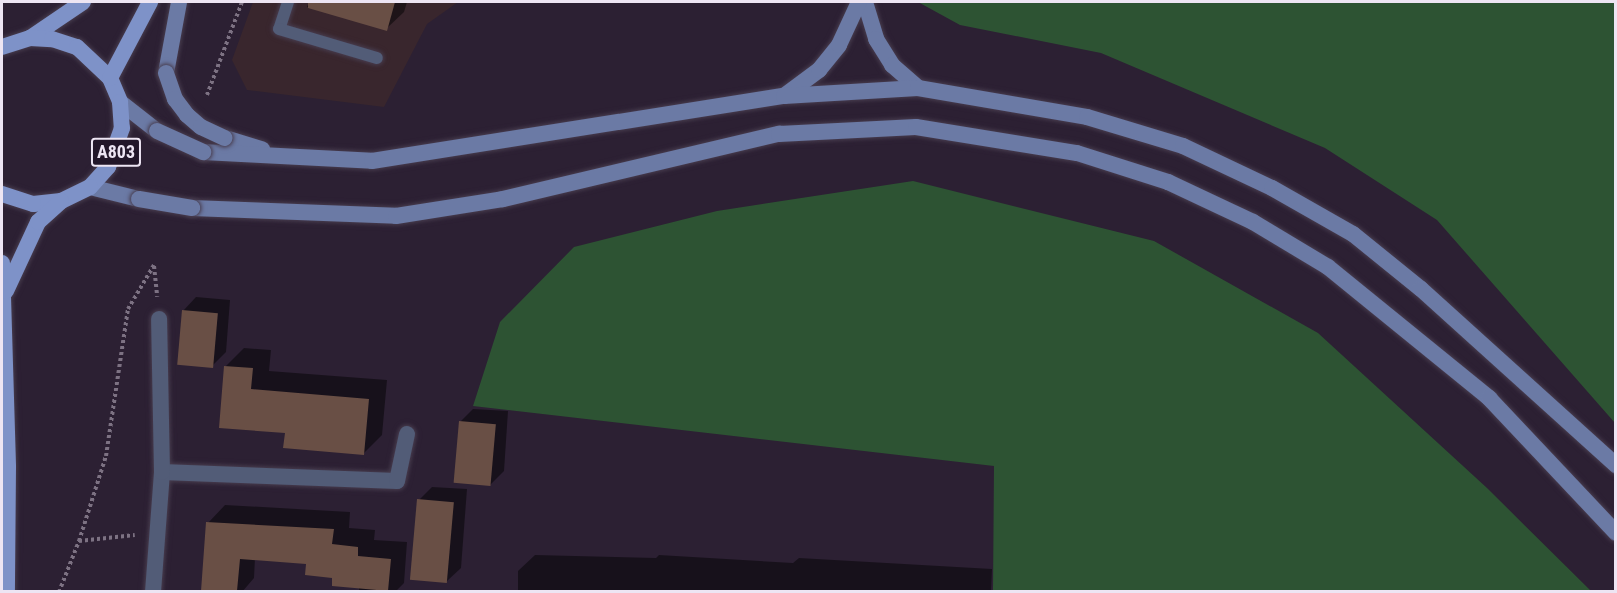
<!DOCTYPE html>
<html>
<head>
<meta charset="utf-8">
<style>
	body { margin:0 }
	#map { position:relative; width:1617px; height:593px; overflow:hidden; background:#2c2033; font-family:"Roboto Condensed",sans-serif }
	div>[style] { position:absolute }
	.commercial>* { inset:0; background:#39262d }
	.green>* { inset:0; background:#2d5333 }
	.shadow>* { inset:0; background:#0007 }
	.building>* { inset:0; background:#694f45; transform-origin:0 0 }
	.path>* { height:4px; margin-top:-2px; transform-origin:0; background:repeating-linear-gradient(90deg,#7d7283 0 3px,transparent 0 6px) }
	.roads { filter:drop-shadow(0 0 2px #473c4e) drop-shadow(0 0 2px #473c4e) }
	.service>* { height:12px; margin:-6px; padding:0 6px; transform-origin:6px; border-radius:6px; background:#525c77 }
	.minor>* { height:16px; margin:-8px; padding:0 8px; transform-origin:8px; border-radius:8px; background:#525c77 }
	.secondary>* { height:16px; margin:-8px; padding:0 8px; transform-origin:8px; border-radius:8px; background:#6b7aa5 }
	.primary>* { height:16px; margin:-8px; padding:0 8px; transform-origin:8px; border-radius:8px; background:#7e92c8 }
	.bridges { filter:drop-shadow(0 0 2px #473c4e) drop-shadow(0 0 2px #473c4e) }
	.secondary-bridge>* { height:16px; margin:-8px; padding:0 8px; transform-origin:8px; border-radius:8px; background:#6b7aa5 }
	span { translate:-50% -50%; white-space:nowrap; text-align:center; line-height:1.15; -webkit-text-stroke:5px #221629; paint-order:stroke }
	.shield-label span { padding:2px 4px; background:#221629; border:2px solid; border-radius:4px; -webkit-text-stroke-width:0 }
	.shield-label { font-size:18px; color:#ede5f3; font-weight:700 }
	.frame { position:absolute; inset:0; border:3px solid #ede5f3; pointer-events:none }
</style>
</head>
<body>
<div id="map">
	<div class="commercial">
		<i style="clip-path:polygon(253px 2px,458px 2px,427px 24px,384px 107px,247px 90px,232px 60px)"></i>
	</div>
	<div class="green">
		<i style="clip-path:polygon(918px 2px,1615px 2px,1615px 423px,1437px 220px,1325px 148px,1101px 53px,960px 25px)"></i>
		<i style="clip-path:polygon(913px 181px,1154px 241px,1318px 333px,1487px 488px,1591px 591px,993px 591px,994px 466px,473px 406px,500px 322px,574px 247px,717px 211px)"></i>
	</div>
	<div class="shadow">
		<i style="clip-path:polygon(309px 2px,407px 2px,404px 12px,386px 29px,307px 7px)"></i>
		<i style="clip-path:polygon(196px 297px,230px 300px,226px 352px,212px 366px,183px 311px)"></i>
		<i style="clip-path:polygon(244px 348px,271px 350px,269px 371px,387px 380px,382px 435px,364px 453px,286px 432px,225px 367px)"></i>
		<i style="clip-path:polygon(473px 409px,508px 411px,504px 471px,490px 485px,460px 422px)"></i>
		<i style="clip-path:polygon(432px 487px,467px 489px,461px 568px,447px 581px,419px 500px)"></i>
		<i style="clip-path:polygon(225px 505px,350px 512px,349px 528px,375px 530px,374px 540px,407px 542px,404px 583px,395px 592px,359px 592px,359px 587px,307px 563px,255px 558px,254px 578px,242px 592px,202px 592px,208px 523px)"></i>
		<i style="clip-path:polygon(535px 555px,656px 558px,659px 555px,793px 563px,799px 558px,992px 569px,991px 592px,518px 592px,518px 571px)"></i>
	</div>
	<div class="building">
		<i style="clip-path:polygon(308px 2px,395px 2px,387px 31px,308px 8px)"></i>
		<i style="left:182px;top:310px;width:36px;height:55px;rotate:5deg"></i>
		<i style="clip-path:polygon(224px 366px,253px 368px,251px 389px,369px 399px,364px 455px,283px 448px,285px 433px,219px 428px)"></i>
		<i style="left:459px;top:421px;width:37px;height:62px;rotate:5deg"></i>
		<i style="left:417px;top:499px;width:37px;height:81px;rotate:5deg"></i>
		<i style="clip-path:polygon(206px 522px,334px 529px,332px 544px,358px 547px,358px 556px,391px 559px,388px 591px,332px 586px,332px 578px,305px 575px,306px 564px,240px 559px,237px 591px,201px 591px)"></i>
	</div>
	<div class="path">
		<i style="left:207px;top:95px;width:99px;rotate:-69.4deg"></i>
		<i style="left:154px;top:266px;width:31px;rotate:84deg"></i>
		<i style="left:79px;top:541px;width:56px;rotate:-6.1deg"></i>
		<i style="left:59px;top:592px;width:55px;rotate:-68.6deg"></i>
		<i style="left:79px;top:541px;width:89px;rotate:-72.4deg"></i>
		<i style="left:106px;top:456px;width:149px;rotate:-81.5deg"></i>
		<i style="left:128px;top:309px;width:51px;rotate:-59.4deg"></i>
	</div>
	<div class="roads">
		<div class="service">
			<i style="left:288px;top:2px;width:28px;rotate:108deg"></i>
			<i style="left:279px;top:29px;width:102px;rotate:16.5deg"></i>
		</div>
		<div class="minor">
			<i style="left:162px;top:472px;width:235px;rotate:2.2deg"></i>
			<i style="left:397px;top:481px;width:48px;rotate:-78deg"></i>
			<i style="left:153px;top:592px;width:120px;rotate:-85.7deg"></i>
			<i style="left:162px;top:472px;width:153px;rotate:-91.1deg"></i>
		</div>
		<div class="secondary">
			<i style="left:865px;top:2px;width:39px;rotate:73deg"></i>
			<i style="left:876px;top:39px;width:31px;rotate:58deg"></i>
			<i style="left:892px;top:65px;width:35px;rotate:41deg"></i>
			<i style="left:166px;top:73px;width:72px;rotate:-79.6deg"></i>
			<i style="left:784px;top:96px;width:44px;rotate:-36.6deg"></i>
			<i style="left:819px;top:70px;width:32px;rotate:-51deg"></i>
			<i style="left:839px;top:45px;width:47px;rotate:-65.1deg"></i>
			<i style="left:120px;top:102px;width:47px;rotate:38.1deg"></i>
			<i style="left:225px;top:138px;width:39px;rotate:17deg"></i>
			<i style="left:203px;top:152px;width:169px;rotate:3deg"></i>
			<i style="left:372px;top:161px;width:417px;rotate:-9deg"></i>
			<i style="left:784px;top:96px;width:134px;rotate:-3.4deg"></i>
			<i style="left:918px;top:88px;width:171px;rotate:9.7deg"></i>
			<i style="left:1087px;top:117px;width:100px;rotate:16.8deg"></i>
			<i style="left:1183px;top:146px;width:98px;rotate:25.3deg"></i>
			<i style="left:1272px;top:188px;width:93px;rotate:29.6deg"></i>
			<i style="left:1353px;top:234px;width:87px;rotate:39deg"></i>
			<i style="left:1421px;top:289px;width:263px;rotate:42.1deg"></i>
			<i style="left:90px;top:187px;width:50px;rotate:13.8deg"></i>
			<i style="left:192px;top:208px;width:204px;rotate:2.2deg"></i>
			<i style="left:396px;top:216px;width:108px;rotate:-9deg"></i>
			<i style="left:503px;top:199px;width:284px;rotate:-13.3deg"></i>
			<i style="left:779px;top:134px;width:137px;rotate:-2.9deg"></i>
			<i style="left:916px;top:127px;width:163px;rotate:9.2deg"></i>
			<i style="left:1077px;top:153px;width:96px;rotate:17.7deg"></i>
			<i style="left:1168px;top:182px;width:94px;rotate:25.2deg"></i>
			<i style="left:1253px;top:222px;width:87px;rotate:31deg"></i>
			<i style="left:1328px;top:267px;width:208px;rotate:39.1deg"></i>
			<i style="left:1489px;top:398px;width:185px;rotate:46.7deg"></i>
		</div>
		<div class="primary">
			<i style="left:30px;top:38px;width:64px;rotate:-34.2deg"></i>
			<i style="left:2px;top:47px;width:29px;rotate:-18deg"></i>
			<i style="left:30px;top:38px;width:22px;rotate:3deg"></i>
			<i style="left:52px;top:39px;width:26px;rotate:18deg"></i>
			<i style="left:77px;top:47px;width:45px;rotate:43.2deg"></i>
			<i style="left:110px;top:78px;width:26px;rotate:67deg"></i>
			<i style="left:120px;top:102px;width:26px;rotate:86deg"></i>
			<i style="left:122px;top:128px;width:41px;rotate:109.7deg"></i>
			<i style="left:108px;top:167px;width:27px;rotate:132deg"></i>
			<i style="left:90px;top:187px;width:32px;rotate:154deg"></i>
			<i style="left:61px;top:201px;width:28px;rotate:174deg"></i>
			<i style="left:33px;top:204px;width:33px;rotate:-162deg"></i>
			<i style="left:110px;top:78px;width:86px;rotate:-62.2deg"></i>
			<i style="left:2px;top:263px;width:204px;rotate:88.3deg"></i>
			<i style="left:8px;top:467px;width:125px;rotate:90.5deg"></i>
			<i style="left:6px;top:291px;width:76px;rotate:-65.1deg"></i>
			<i style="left:38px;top:222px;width:31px;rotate:-42deg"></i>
		</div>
	</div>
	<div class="bridges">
		<div class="secondary-bridge">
			<i style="left:166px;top:73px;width:28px;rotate:71deg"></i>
			<i style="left:175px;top:99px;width:20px;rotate:53deg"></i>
			<i style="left:187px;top:115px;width:18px;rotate:41deg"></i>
			<i style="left:201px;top:127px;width:26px;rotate:25deg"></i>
			<i style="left:157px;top:131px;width:51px;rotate:24.5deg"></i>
			<i style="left:139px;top:199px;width:54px;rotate:9.6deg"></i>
		</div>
	</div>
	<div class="shield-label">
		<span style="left:116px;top:152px">A803</span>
	</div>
	<div class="frame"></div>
</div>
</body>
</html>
